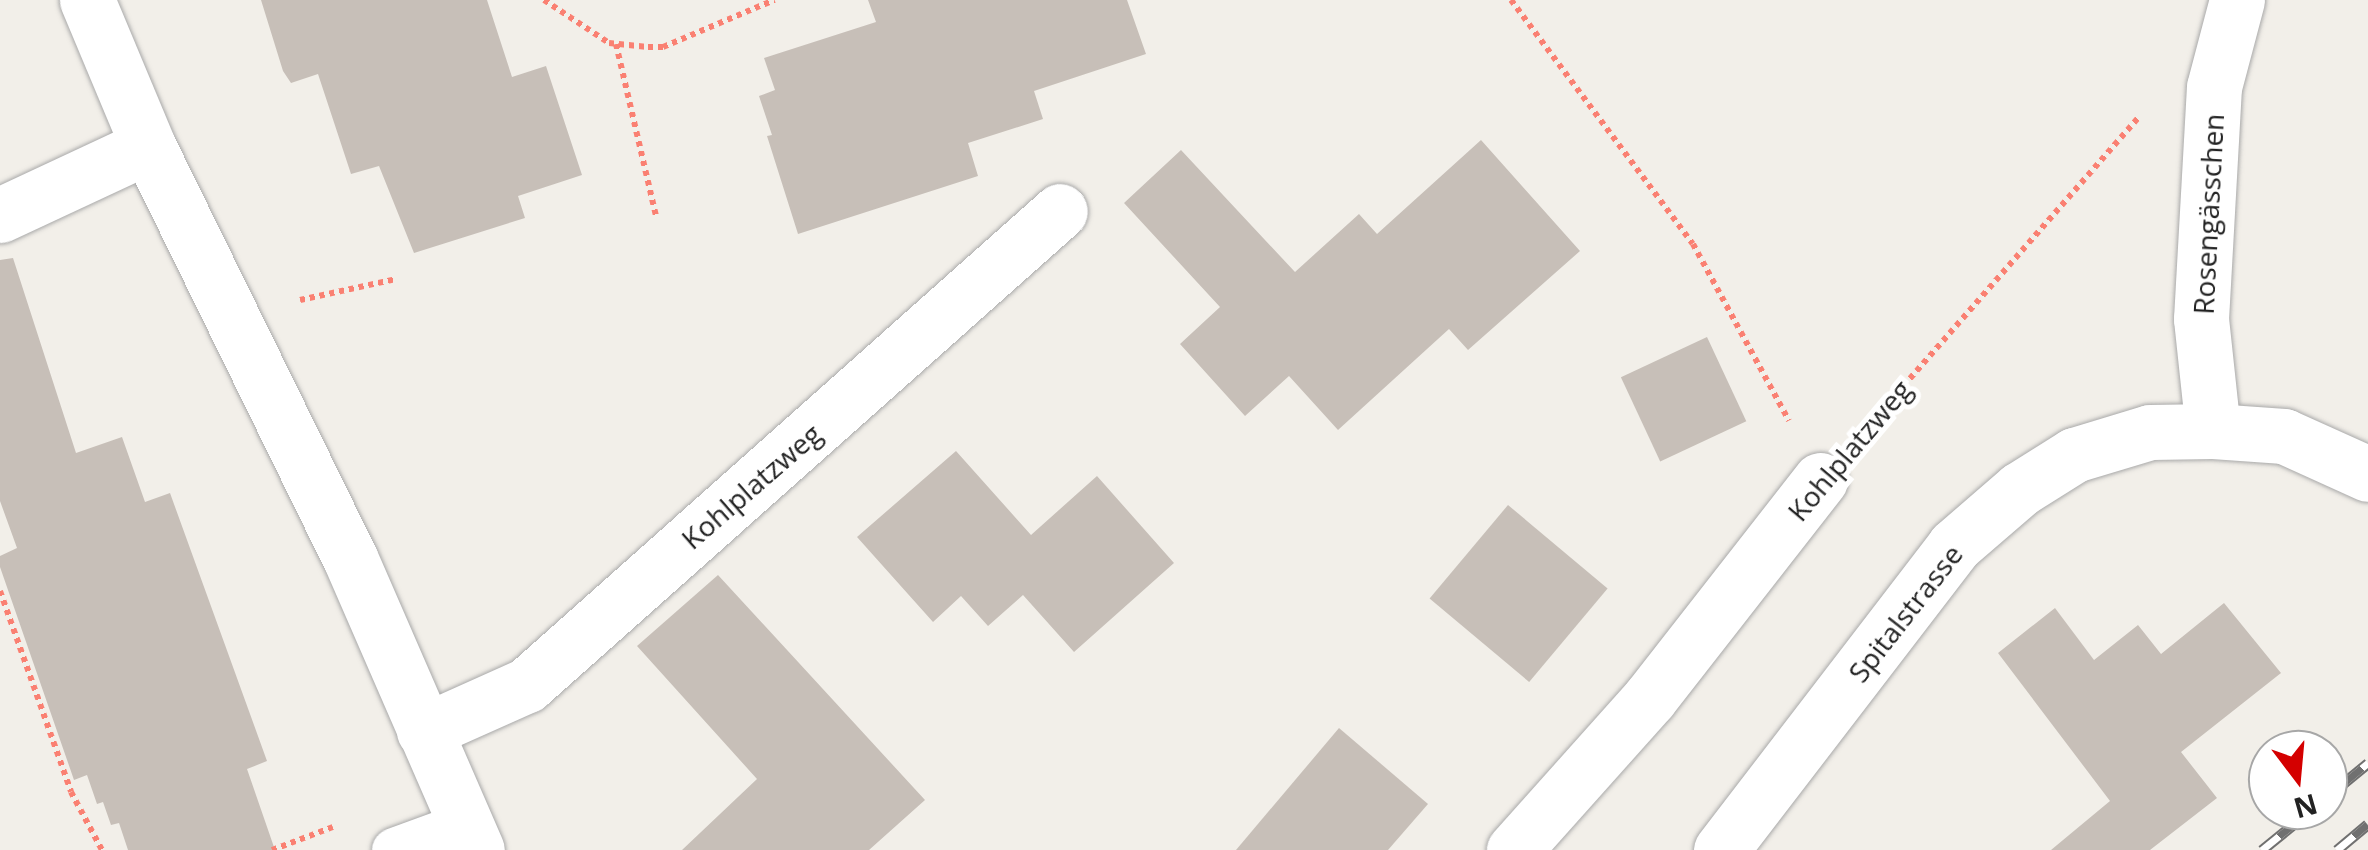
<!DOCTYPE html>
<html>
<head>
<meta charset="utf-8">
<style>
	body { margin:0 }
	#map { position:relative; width:2368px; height:850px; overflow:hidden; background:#f2efe9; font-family:"Open Sans",sans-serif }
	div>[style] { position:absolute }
	.building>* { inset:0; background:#c7bfb8; transform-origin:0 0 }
	.path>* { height:6px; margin-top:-3px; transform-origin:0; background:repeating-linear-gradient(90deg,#fa8072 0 5px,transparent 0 10px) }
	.roads { filter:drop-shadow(0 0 2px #a9a9a9) drop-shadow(0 0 2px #a9a9a9) }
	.lane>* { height:45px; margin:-22.5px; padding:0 22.5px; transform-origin:22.5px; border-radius:22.5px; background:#fff }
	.street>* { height:55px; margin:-27.5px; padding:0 27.5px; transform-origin:27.5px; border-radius:27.5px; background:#fff }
	.rail>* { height:11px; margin-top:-5.5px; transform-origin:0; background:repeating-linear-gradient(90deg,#fff 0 22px,#707070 0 44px); box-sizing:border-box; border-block:2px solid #707070 }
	span { translate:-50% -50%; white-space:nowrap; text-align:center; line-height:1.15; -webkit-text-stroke:10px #fff; paint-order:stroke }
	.street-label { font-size:28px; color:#222 }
	.north { position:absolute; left:2248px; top:730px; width:100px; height:100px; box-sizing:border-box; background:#fff; border:2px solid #a7a7a7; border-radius:50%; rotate:164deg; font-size:28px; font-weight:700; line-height:40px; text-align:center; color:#222 }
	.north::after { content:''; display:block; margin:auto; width:35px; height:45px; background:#d40000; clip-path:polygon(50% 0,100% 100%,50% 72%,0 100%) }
</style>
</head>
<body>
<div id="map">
	<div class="building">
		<i style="clip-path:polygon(261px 0,487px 0,512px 77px,546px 66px,582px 175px,518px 196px,525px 218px,414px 253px,379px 166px,351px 174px,318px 74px,291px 83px,283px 71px)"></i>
		<i style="clip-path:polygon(868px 0,1127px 0,1146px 54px,1034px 91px,1043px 119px,968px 143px,978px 176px,798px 234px,767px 136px,772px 135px,759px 96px,775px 90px,764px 58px,876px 22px)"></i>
		<i style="clip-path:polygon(1481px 140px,1580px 251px,1468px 350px,1449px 329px,1338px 430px,1289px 376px,1245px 416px,1180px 344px,1220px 307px,1124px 203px,1181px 150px,1295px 272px,1359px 214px,1377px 234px)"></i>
		<i style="clip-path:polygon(13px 258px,76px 453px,122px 437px,145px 502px,170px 493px,267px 761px,247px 769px,275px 850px,128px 850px,119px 823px,111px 825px,103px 802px,97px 804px,87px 775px,74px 780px,0 567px,0 556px,17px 548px,0 501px,0 260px)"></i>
		<i style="left:1707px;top:337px;width:93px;height:95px;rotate:65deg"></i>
		<i style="clip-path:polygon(956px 451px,1031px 535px,1097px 476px,1174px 563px,1074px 652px,1023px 595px,988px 626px,961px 596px,933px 622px,857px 537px)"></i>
		<i style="left:1508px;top:505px;width:130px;height:122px;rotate:40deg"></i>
		<i style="clip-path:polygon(718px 575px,925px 800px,869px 850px,682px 850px,757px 779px,637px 646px)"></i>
		<i style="clip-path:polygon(2224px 603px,2281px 673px,2181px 752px,2217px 798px,2150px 850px,2051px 850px,2110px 801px,1998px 653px,2055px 608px,2094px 660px,2138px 625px,2161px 654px)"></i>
		<i style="clip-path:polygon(1339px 728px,1428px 804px,1388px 850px,1236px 850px)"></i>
	</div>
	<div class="path">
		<i style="left:544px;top:0;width:78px;rotate:33.5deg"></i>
		<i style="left:609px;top:43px;width:39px;rotate:6deg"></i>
		<i style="left:648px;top:47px;width:15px"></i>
		<i style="left:663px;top:47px;width:121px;rotate:-22.9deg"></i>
		<i style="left:1511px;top:0;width:304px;rotate:53.3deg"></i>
		<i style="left:1693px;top:244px;width:201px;rotate:61.5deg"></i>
		<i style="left:616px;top:44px;width:177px;rotate:76.9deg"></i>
		<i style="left:300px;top:300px;width:98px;rotate:-12.3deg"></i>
		<i style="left:1864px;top:431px;width:417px;rotate:-48.8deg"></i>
		<i style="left:0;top:591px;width:213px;rotate:70.5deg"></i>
		<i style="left:71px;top:792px;width:66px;rotate:61.9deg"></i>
		<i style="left:272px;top:850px;width:65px;rotate:-20.7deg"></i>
	</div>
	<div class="roads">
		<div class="lane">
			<i style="left:394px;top:850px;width:76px;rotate:-20.1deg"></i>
		</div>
		<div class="street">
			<i style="left:87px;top:0;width:158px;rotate:67.3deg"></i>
			<i style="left:148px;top:146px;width:459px;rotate:63.9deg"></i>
			<i style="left:350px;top:558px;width:318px;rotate:66.5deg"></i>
			<i style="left:0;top:215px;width:163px;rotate:-25deg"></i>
			<i style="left:2213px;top:431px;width:113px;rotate:-96.1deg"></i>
			<i style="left:2201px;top:319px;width:232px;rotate:-86.8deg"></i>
			<i style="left:2214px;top:87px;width:90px;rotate:-75.2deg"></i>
			<i style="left:424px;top:731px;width:113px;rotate:-24.1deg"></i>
			<i style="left:527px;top:685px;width:713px;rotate:-41.65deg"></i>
			<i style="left:1514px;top:850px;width:203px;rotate:-48.2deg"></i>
			<i style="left:1649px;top:699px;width:278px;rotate:-52deg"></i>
			<i style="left:1721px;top:850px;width:383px;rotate:-52.5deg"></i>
			<i style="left:1954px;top:546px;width:87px;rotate:-40.8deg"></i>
			<i style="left:2020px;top:489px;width:64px;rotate:-32.2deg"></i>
			<i style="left:2074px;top:455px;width:79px;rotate:-16.8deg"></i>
			<i style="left:2150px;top:432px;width:63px;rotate:-0.9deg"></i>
			<i style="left:2213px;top:431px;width:71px;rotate:4deg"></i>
			<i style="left:2284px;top:436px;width:92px;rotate:24.3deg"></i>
		</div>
	</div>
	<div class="rail">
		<i style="left:2328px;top:796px;width:52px;rotate:-39.5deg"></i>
		<i style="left:2262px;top:850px;width:63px;rotate:-39.2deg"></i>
		<i style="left:2337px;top:850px;width:40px;rotate:-40deg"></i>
	</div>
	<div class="street-label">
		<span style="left:2208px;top:214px;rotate:-87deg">Rosengässchen</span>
		<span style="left:1849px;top:450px;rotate:-50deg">Kohlplatzweg</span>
		<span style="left:751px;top:486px;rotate:-41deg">Kohlplatzweg</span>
		<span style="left:1905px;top:613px;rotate:-52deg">Spitalstrasse</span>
	</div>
	<div class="north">N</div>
</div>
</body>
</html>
